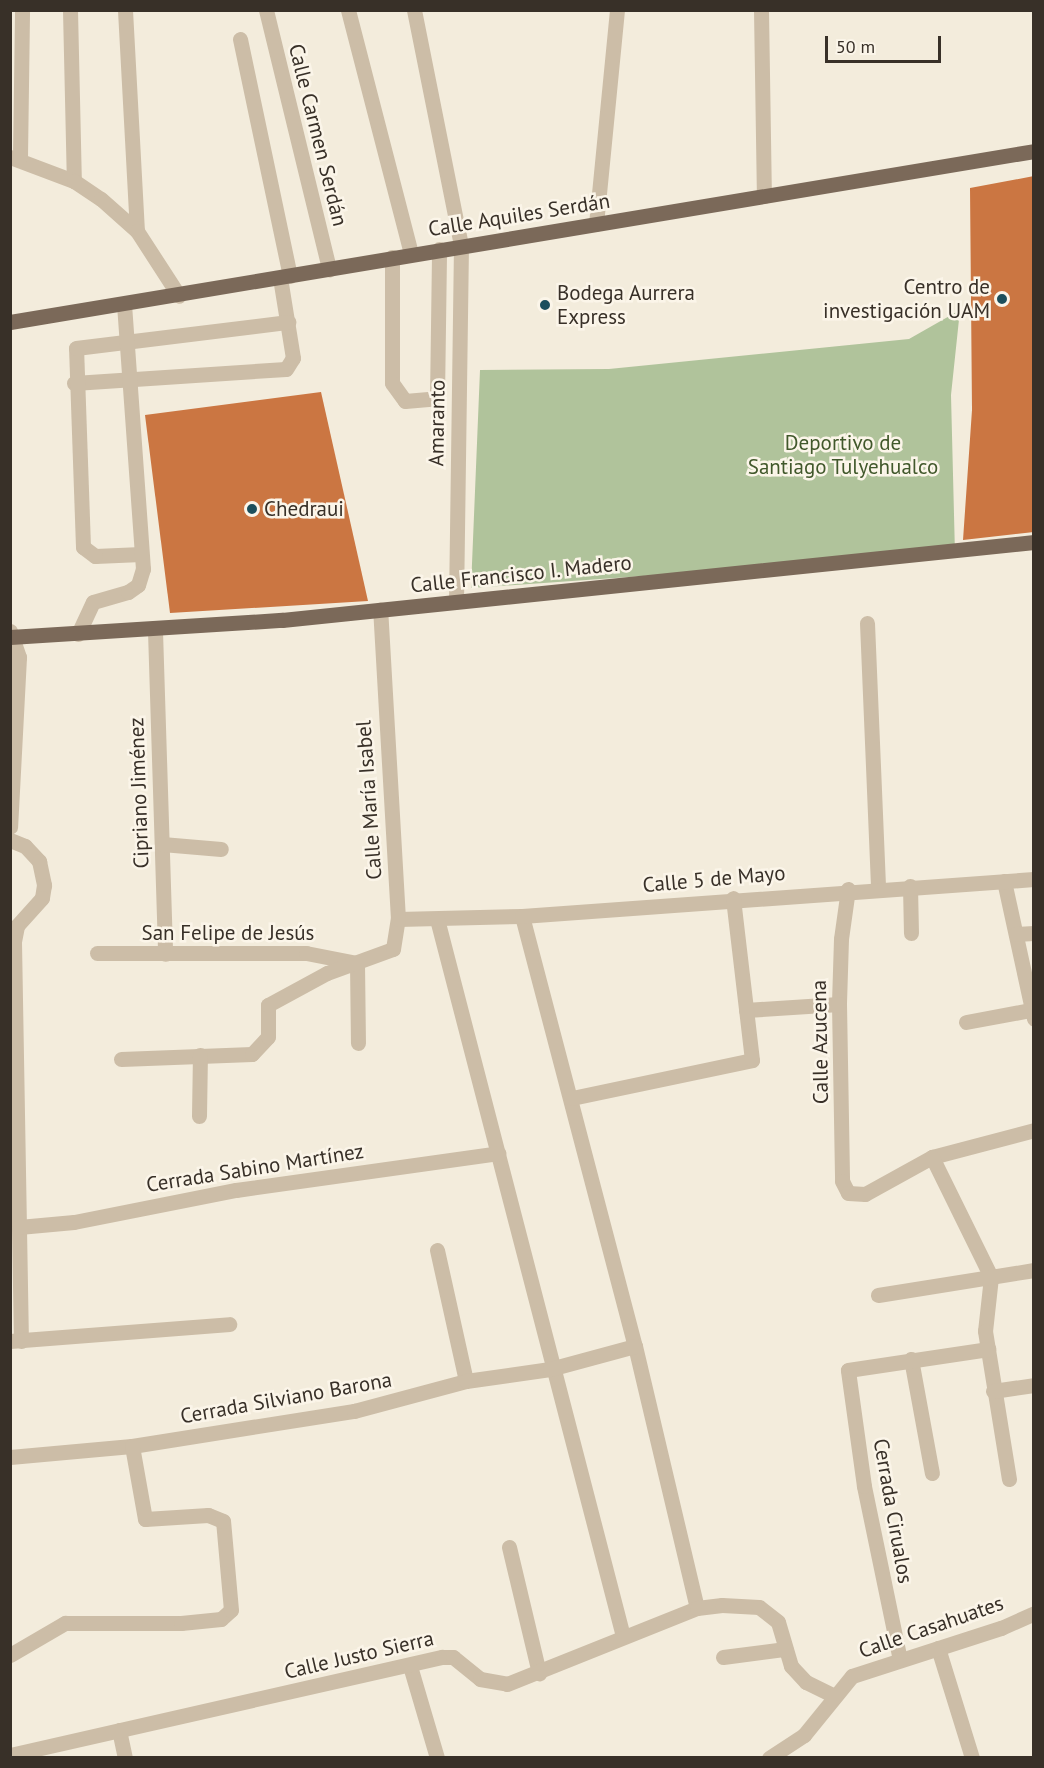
<!DOCTYPE html>
<html>
<head>
<meta charset="utf-8">
<style>
	body { margin:0 }
	#map { position:relative; width:1044px; height:1768px; overflow:hidden; background:#f3ecdc; font-family:"PT Sans",sans-serif }
	div>[style] { position:absolute }
	.green>* { inset:0; background:#b0c39b }
	.building>* { inset:0; background:#cb7642 }
	.minor>* { height:15px; margin:-7.5px; padding:0 7.5px; transform-origin:7.5px; border-radius:7.5px; background:#ccbda7 }
	.major>* { height:15px; margin:-7.5px; padding:0 7.5px; transform-origin:7.5px; border-radius:7.5px; background:#7b6959 }
	.dots>* { width:16px; height:16px; translate:-50% -50%; box-sizing:border-box; border:3px solid #fbf5e9; border-radius:50% }
	span { translate:-50% -50%; white-space:nowrap; text-align:center; line-height:1.15; -webkit-text-stroke:5px #fbf5e9; paint-order:stroke }
	.street-label { font-size:21px; color:#383028 }
	.poi-label { font-size:21px; color:#383028 }
	.right { translate:-100% -50%; text-align:right }
	.left { translate:0 -50%; text-align:left }
	.park-label { font-size:21px; color:#41582b }
	.frame { position:absolute; inset:0; border:12px solid #383028; pointer-events:none }
	.scale { position:absolute; left:825px; top:36px; width:116px; height:27px; box-sizing:border-box; border:3px solid #383028; border-top:0; padding-left:8px; font-size:18px; line-height:21px; white-space:nowrap; color:#383028; -webkit-text-stroke:4px #fbf5e9; paint-order:stroke }
</style>
</head>
<body>
<div id="map">
	<div class="green">
		<i style="clip-path:polygon(960px 310px,951px 395px,955px 554px,471px 588px,480px 370px,609px 369px,909px 339px)"></i>
	</div>
	<div class="building">
		<i style="clip-path:polygon(1034px 176px,1034px 532px,963px 540px,972px 410px,970px 188px)"></i>
		<i style="clip-path:polygon(321px 392px,368px 601px,170px 613px,145px 415px)"></i>
	</div>
	<div class="minor">
		<i style="left:70px;top:10px;width:171px;rotate:88.7deg"></i>
		<i style="left:125px;top:10px;width:221px;rotate:86.9deg"></i>
		<i style="left:266px;top:10px;width:267px;rotate:76.3deg"></i>
		<i style="left:348px;top:10px;width:252px;rotate:75.5deg"></i>
		<i style="left:414px;top:10px;width:240px;rotate:78.7deg"></i>
		<i style="left:461px;top:245px;width:357px;rotate:90.8deg"></i>
		<i style="left:761px;top:10px;width:186px;rotate:89.1deg"></i>
		<i style="left:240px;top:39px;width:242px;rotate:78.1deg"></i>
		<i style="left:10px;top:157px;width:68px;rotate:20.6deg"></i>
		<i style="left:74px;top:181px;width:32px;rotate:34deg"></i>
		<i style="left:101px;top:199px;width:48px;rotate:41.6deg"></i>
		<i style="left:137px;top:231px;width:77px;rotate:57.1deg"></i>
		<i style="left:20px;top:157px;width:147px;rotate:-89.2deg"></i>
		<i style="left:596px;top:224px;width:215px;rotate:-84.4deg"></i>
		<i style="left:392px;top:257px;width:126px;rotate:90deg"></i>
		<i style="left:392px;top:383px;width:22px;rotate:54deg"></i>
		<i style="left:405px;top:401px;width:32px;rotate:-5deg"></i>
		<i style="left:437px;top:398px;width:149px;rotate:-89.2deg"></i>
		<i style="left:74px;top:383px;width:212px;rotate:-3.8deg"></i>
		<i style="left:286px;top:369px;width:13px;rotate:-58deg"></i>
		<i style="left:293px;top:358px;width:81px;rotate:-99.2deg"></i>
		<i style="left:141px;top:554px;width:46px;rotate:177.5deg"></i>
		<i style="left:95px;top:556px;width:15px;rotate:-143deg"></i>
		<i style="left:83px;top:547px;width:199px;rotate:-92deg"></i>
		<i style="left:76px;top:348px;width:214px;rotate:-7deg"></i>
		<i style="left:867px;top:623px;width:264px;rotate:87.6deg"></i>
		<i style="left:10px;top:631px;width:28px;rotate:71deg"></i>
		<i style="left:19px;top:657px;width:170px;rotate:93deg"></i>
		<i style="left:155px;top:631px;width:323px;rotate:88.2deg"></i>
		<i style="left:78px;top:634px;width:35px;rotate:-65deg"></i>
		<i style="left:93px;top:602px;width:36px;rotate:-16deg"></i>
		<i style="left:128px;top:592px;width:12px;rotate:-35deg"></i>
		<i style="left:138px;top:585px;width:17px;rotate:-73deg"></i>
		<i style="left:143px;top:569px;width:265px;rotate:-94.1deg"></i>
		<i style="left:10px;top:840px;width:16px;rotate:22deg"></i>
		<i style="left:25px;top:846px;width:21px;rotate:47deg"></i>
		<i style="left:39px;top:861px;width:25px;rotate:78deg"></i>
		<i style="left:44px;top:885px;width:13px;rotate:99deg"></i>
		<i style="left:42px;top:898px;width:38px;rotate:132deg"></i>
		<i style="left:17px;top:926px;width:16px;rotate:101deg"></i>
		<i style="left:14px;top:942px;width:399px;rotate:89deg"></i>
		<i style="left:162px;top:844px;width:59px;rotate:4.8deg"></i>
		<i style="left:1004px;top:881px;width:141px;rotate:77.7deg"></i>
		<i style="left:910px;top:886px;width:47px;rotate:88.8deg"></i>
		<i style="left:848px;top:889px;width:50px;rotate:98deg"></i>
		<i style="left:841px;top:939px;width:65px;rotate:91.8deg"></i>
		<i style="left:839px;top:1004px;width:177px;rotate:89deg"></i>
		<i style="left:842px;top:1181px;width:13px;rotate:63deg"></i>
		<i style="left:848px;top:1193px;width:17px;rotate:3deg"></i>
		<i style="left:865px;top:1194px;width:77px;rotate:-28.9deg"></i>
		<i style="left:932px;top:1157px;width:106px;rotate:-14.8deg"></i>
		<i style="left:522px;top:916px;width:445px;rotate:75.3deg"></i>
		<i style="left:635px;top:1346px;width:269px;rotate:76.7deg"></i>
		<i style="left:398px;top:919px;width:124px;rotate:-1.4deg"></i>
		<i style="left:522px;top:916px;width:513px;rotate:-4.13deg"></i>
		<i style="left:437px;top:919px;width:741px;rotate:75.46deg"></i>
		<i style="left:1016px;top:934px;width:18px;rotate:-3deg"></i>
		<i style="left:97px;top:953px;width:209px"></i>
		<i style="left:306px;top:953px;width:52px;rotate:11.1deg"></i>
		<i style="left:357px;top:963px;width:80px;rotate:89.3deg"></i>
		<i style="left:746px;top:1010px;width:93px;rotate:-3.7deg"></i>
		<i style="left:966px;top:1022px;width:66px;rotate:-10.5deg"></i>
		<i style="left:121px;top:1059px;width:131px;rotate:-2.2deg"></i>
		<i style="left:252px;top:1054px;width:23px;rotate:-47deg"></i>
		<i style="left:268px;top:1037px;width:32px;rotate:-90deg"></i>
		<i style="left:268px;top:1005px;width:67px;rotate:-28.5deg"></i>
		<i style="left:327px;top:973px;width:70px;rotate:-20deg"></i>
		<i style="left:393px;top:949px;width:30px;rotate:-81deg"></i>
		<i style="left:398px;top:919px;width:310px;rotate:-93.3deg"></i>
		<i style="left:572px;top:1098px;width:184px;rotate:-11.9deg"></i>
		<i style="left:752px;top:1060px;width:163px;rotate:-96.7deg"></i>
		<i style="left:199px;top:1116px;width:61px;rotate:-89.1deg"></i>
		<i style="left:932px;top:1157px;width:134px;rotate:63.8deg"></i>
		<i style="left:991px;top:1277px;width:54px;rotate:96.3deg"></i>
		<i style="left:985px;top:1331px;width:150px;rotate:80.8deg"></i>
		<i style="left:19px;top:1227px;width:55px;rotate:-5.2deg"></i>
		<i style="left:74px;top:1222px;width:165px;rotate:-11.2deg"></i>
		<i style="left:236px;top:1190px;width:265px;rotate:-8deg"></i>
		<i style="left:437px;top:1250px;width:134px;rotate:77.5deg"></i>
		<i style="left:878px;top:1295px;width:158px;rotate:-9.1deg"></i>
		<i style="left:10px;top:1341px;width:220px;rotate:-4.4deg"></i>
		<i style="left:911px;top:1359px;width:116px;rotate:79.6deg"></i>
		<i style="left:993px;top:1391px;width:41px;rotate:-8.3deg"></i>
		<i style="left:10px;top:1457px;width:122px;rotate:-5.2deg"></i>
		<i style="left:132px;top:1446px;width:225px;rotate:-9deg"></i>
		<i style="left:354px;top:1411px;width:116px;rotate:-15deg"></i>
		<i style="left:466px;top:1381px;width:85px;rotate:-8.1deg"></i>
		<i style="left:550px;top:1369px;width:88px;rotate:-15.1deg"></i>
		<i style="left:509px;top:1547px;width:130px;rotate:76.6deg"></i>
		<i style="left:938px;top:1648px;width:115px;rotate:72.8deg"></i>
		<i style="left:10px;top:1655px;width:64px;rotate:-30.2deg"></i>
		<i style="left:65px;top:1623px;width:116px"></i>
		<i style="left:181px;top:1623px;width:40px;rotate:-5.7deg"></i>
		<i style="left:221px;top:1619px;width:13px;rotate:-42deg"></i>
		<i style="left:231px;top:1610px;width:89px;rotate:-95.1deg"></i>
		<i style="left:223px;top:1521px;width:16px;rotate:-158deg"></i>
		<i style="left:208px;top:1515px;width:63px;rotate:176.4deg"></i>
		<i style="left:145px;top:1519px;width:74px;rotate:-100.1deg"></i>
		<i style="left:723px;top:1657px;width:63px;rotate:-7.4deg"></i>
		<i style="left:900px;top:1660px;width:178px;rotate:-101.7deg"></i>
		<i style="left:864px;top:1486px;width:117px;rotate:-97.9deg"></i>
		<i style="left:848px;top:1370px;width:142px;rotate:-8.5deg"></i>
		<i style="left:410px;top:1666px;width:96px;rotate:73.6deg"></i>
		<i style="left:119px;top:1730px;width:29px;rotate:78deg"></i>
		<i style="left:10px;top:1755px;width:443px;rotate:-12.8deg"></i>
		<i style="left:442px;top:1657px;width:11px"></i>
		<i style="left:453px;top:1657px;width:35px;rotate:39deg"></i>
		<i style="left:480px;top:1679px;width:27px;rotate:10deg"></i>
		<i style="left:507px;top:1684px;width:205px;rotate:-21.8deg"></i>
		<i style="left:697px;top:1608px;width:25px;rotate:-7deg"></i>
		<i style="left:722px;top:1605px;width:37px;rotate:3deg"></i>
		<i style="left:759px;top:1607px;width:24px;rotate:38deg"></i>
		<i style="left:778px;top:1622px;width:46px;rotate:73.5deg"></i>
		<i style="left:791px;top:1666px;width:22px;rotate:47deg"></i>
		<i style="left:806px;top:1682px;width:30px;rotate:26deg"></i>
		<i style="left:769px;top:1758px;width:42px;rotate:-33.3deg"></i>
		<i style="left:804px;top:1735px;width:76px;rotate:-50.9deg"></i>
		<i style="left:852px;top:1676px;width:157px;rotate:-17.9deg"></i>
		<i style="left:1001px;top:1628px;width:36px;rotate:-24deg"></i>
	</div>
	<div class="major">
		<i style="left:10px;top:322px;width:1038px;rotate:-9.48deg"></i>
		<i style="left:10px;top:637px;width:273px;rotate:-3.6deg"></i>
		<i style="left:282px;top:620px;width:756px;rotate:-5.92deg"></i>
	</div>
	<div class="dots">
		<i style="left:1002px;top:299px;background:#1c4f5c"></i>
		<i style="left:545px;top:305px;background:#1c4f5c"></i>
		<i style="left:252px;top:509px;background:#1c4f5c"></i>
	</div>
	<div class="street-label">
		<span style="left:318px;top:135px;rotate:76deg">Calle Carmen Serdán</span>
		<span style="left:519px;top:215px;rotate:-9deg">Calle Aquiles Serdán</span>
		<span style="left:437px;top:423px;rotate:-89deg">Amaranto</span>
		<span style="left:521px;top:574px;rotate:-6deg">Calle Francisco I. Madero</span>
		<span style="left:139px;top:793px;rotate:-92deg">Cipriano Jiménez</span>
		<span style="left:369px;top:800px;rotate:-94deg">Calle María Isabel</span>
		<span style="left:714px;top:879px;rotate:-5deg">Calle 5 de Mayo</span>
		<span style="left:228px;top:933px">San Felipe de Jesús</span>
		<span style="left:820px;top:1042px;rotate:-91deg">Calle Azucena</span>
		<span style="left:255px;top:1168px;rotate:-9deg">Cerrada Sabino Martínez</span>
		<span style="left:286px;top:1398px;rotate:-10deg">Cerrada Silviano Barona</span>
		<span style="left:893px;top:1511px;rotate:80deg">Cerrada Cirualos</span>
		<span style="left:931px;top:1627px;rotate:-19deg">Calle Casahuates</span>
		<span style="left:359px;top:1655px;rotate:-13deg">Calle Justo Sierra</span>
	</div>
	<div class="poi-label">
		<span class="right" style="left:990px;top:299px">Centro de<br>investigación UAM</span>
		<span class="left" style="left:557px;top:305px">Bodega Aurrera<br>Express</span>
		<span class="left" style="left:264px;top:509px">Chedraui</span>
	</div>
	<div class="park-label">
		<span style="left:843px;top:455px">Deportivo de<br>Santiago Tulyehualco</span>
	</div>
	<div class="frame"></div>
	<div class="scale">50 m</div>
</div>
</body>
</html>
